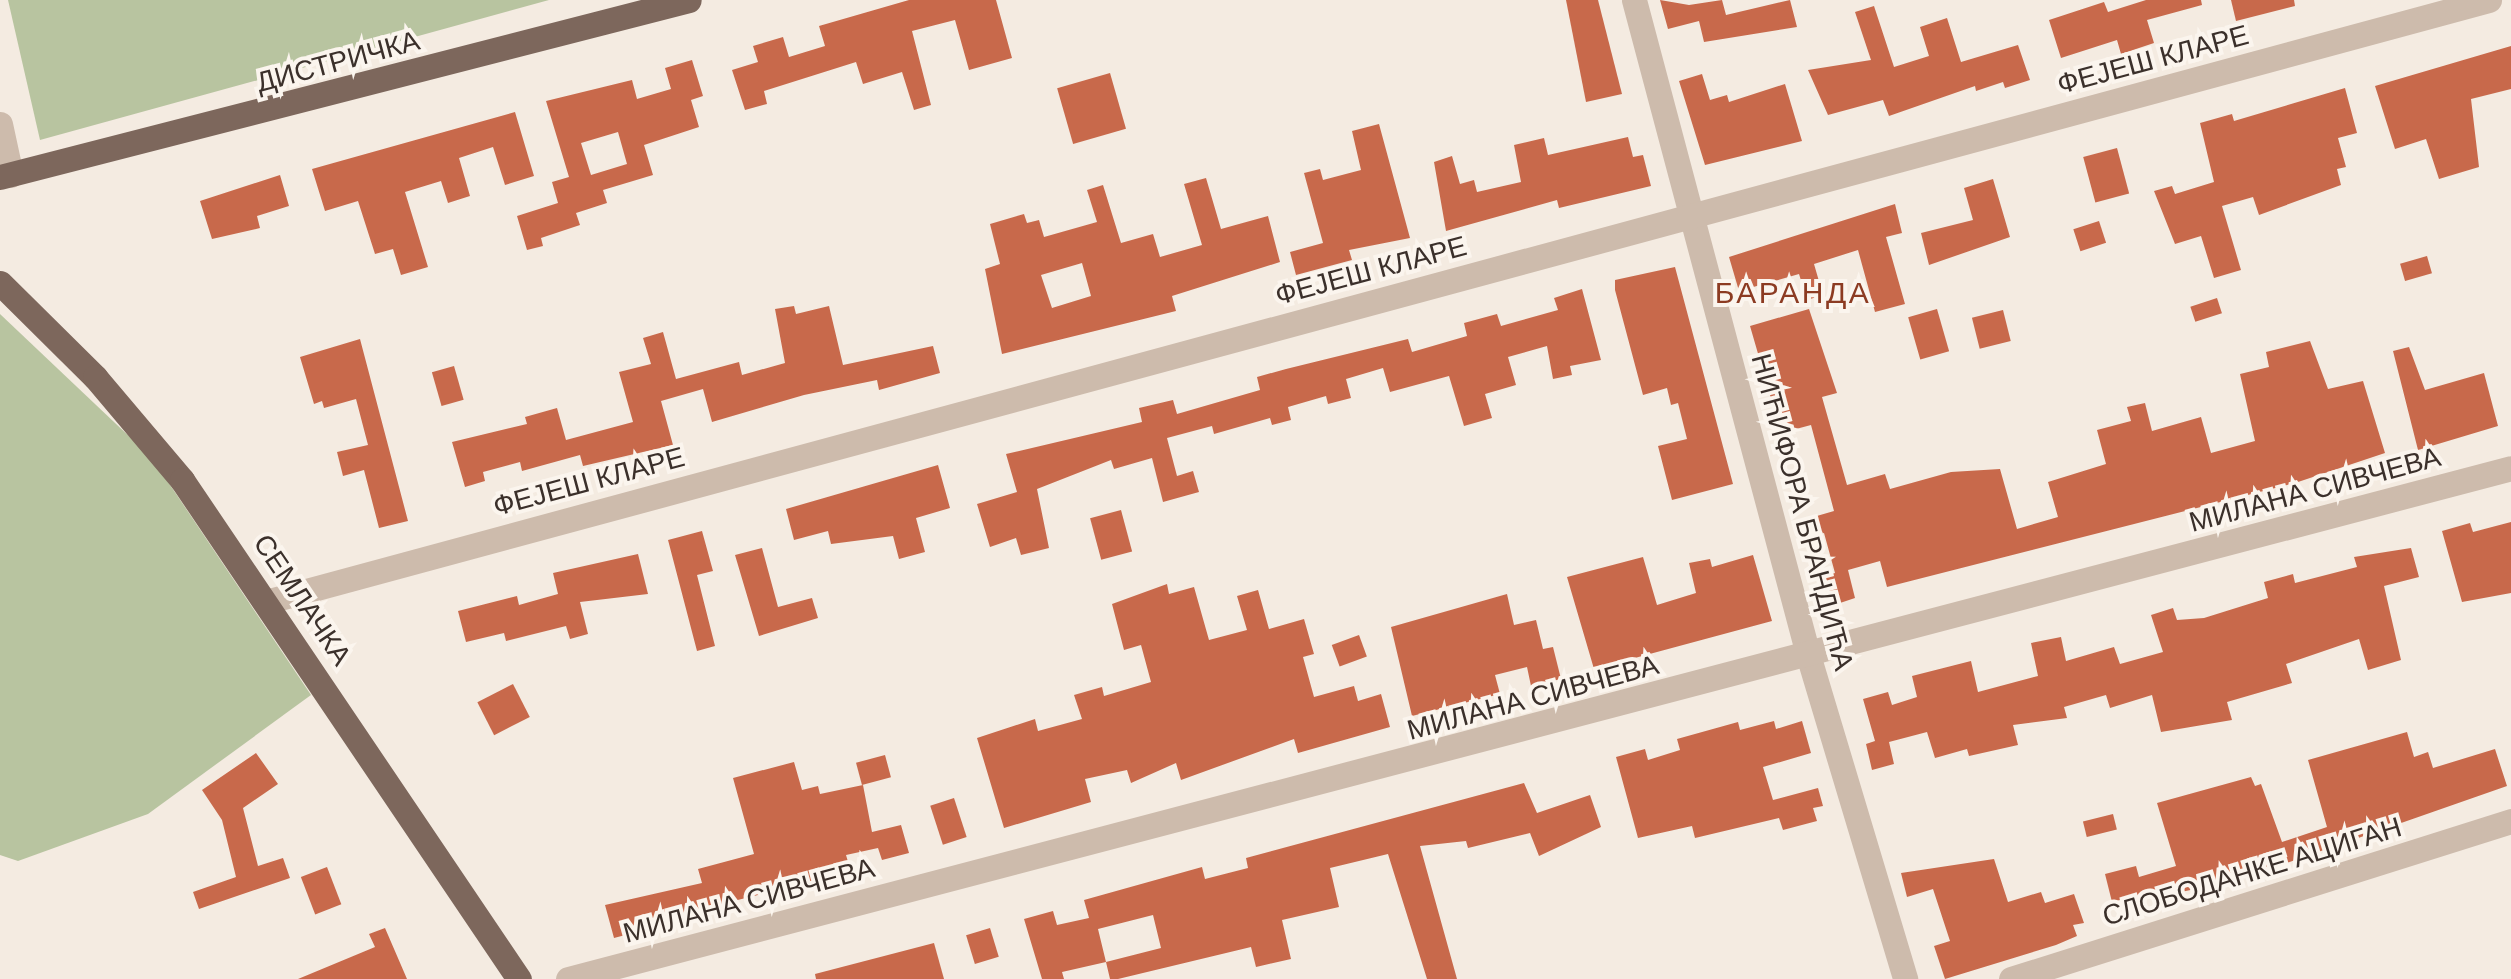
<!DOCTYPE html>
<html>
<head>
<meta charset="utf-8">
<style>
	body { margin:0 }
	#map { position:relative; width:2511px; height:979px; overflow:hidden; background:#f4ebe1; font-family:Helvetica,sans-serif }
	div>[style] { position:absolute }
	.green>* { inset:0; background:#b8c4a0 }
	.building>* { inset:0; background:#c8694b; transform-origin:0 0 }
	.minor>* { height:25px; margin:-12.5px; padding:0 12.5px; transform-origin:12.5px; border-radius:12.5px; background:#cdbbac }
	.major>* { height:25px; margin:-12.5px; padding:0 12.5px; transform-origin:12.5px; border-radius:12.5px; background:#7d675c }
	span { translate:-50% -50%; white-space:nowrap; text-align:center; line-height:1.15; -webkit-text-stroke:8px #fbf5ee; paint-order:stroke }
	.street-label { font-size:28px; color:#3b302b }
	.neighbourhood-label { font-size:30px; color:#8c3b22; letter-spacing:2.5px }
</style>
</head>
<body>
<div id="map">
	<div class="green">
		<i style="clip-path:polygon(8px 0,549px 0,40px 140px)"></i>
		<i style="clip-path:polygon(0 314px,152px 458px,311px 695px,148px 814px,18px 861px,0 855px)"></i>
	</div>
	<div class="building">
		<i style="clip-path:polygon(909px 0,996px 0,1012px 58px,969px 70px,955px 20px,912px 31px,931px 105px,914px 110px,902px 72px,863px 84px,856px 62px,764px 91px,767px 104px,745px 110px,732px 70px,758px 62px,753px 46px,783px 37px,789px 57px,825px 46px,819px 26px)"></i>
		<i style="clip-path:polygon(1566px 0,1598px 0,1622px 94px,1586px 102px)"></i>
		<i style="clip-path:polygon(1660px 0,1689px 5px,1722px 0,1726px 15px,1790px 0,1797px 27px,1704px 42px,1699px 21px,1668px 29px)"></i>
		<i style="clip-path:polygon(2146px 0,2201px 0,2202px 5px,2147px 20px,2154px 43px,2121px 54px,2117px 40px,2061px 58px,2049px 20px,2104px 2px,2108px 12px)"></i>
		<i style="clip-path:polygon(2231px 0,2294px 0,2295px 6px,2236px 21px)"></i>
		<i style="clip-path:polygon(1874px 6px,1894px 67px,1929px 56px,1920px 27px,1947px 18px,1961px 62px,2018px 45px,2030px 80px,2005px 88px,2003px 82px,1976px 91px,1975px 86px,1889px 116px,1883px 100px,1828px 115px,1808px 70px,1871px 60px,1855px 12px)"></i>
		<i style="clip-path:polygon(2511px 46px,2511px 89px,2471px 99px,2479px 167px,2439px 179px,2426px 139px,2395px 149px,2375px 86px)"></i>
		<i style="clip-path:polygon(evenodd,692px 60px,703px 96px,691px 100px,699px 127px,644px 145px,653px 175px,603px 190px,607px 203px,576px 213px,580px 225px,541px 238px,543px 246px,527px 250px,517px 216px,558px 203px,552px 182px,569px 177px,546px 101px,632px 80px,637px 99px,671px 89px,665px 68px,692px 60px,618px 132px,627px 164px,591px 175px,581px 143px,618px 132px)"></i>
		<i style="left:1110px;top:73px;width:58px;height:55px;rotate:74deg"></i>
		<i style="clip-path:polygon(1702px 74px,1710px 100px,1727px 95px,1729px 102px,1785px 84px,1802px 141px,1705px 165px,1679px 81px)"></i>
		<i style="clip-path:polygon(2345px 88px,2357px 133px,2338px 138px,2346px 167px,2337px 169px,2341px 185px,2259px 215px,2253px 197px,2222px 206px,2241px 270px,2214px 278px,2201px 236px,2175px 244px,2154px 191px,2172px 186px,2175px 194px,2214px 182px,2200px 123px,2232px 114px,2234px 121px)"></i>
		<i style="clip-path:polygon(515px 112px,534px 176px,505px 185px,493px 147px,459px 158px,470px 196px,448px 203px,441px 181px,405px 192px,428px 267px,401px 275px,393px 249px,375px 254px,358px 201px,325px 211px,312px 169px)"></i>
		<i style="clip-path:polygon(1379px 124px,1410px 238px,1349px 250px,1352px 260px,1296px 275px,1290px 252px,1323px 243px,1304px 173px,1320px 169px,1323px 180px,1361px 170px,1352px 131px)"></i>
		<i style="clip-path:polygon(1628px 137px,1633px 157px,1643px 155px,1651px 186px,1559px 208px,1557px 200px,1446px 231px,1434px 162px,1452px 156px,1460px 184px,1474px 180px,1477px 192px,1521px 182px,1514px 145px,1544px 138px,1548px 155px)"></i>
		<i style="left:2117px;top:148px;width:47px;height:35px;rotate:75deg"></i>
		<i style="clip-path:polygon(280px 175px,289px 206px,257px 216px,260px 228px,212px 239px,200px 201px)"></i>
		<i style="clip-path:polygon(evenodd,1206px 178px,1221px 229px,1268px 216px,1280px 262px,1172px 296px,1176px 311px,1002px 354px,985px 269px,1000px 264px,990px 224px,1024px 214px,1027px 223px,1039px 220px,1044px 237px,1097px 222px,1087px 190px,1103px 185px,1121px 243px,1153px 234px,1160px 257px,1202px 245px,1184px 184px,1206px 178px,1082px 263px,1091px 296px,1052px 308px,1041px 275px,1082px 263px)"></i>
		<i style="clip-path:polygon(1993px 179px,2010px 237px,1929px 265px,1921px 233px,1973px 220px,1964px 188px)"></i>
		<i style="clip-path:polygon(1895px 204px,1902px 233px,1886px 237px,1905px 304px,1875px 312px,1858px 250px,1814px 264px,1823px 295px,1807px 300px,1799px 274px,1739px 291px,1729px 257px)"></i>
		<i style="left:2099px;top:221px;width:23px;height:27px;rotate:72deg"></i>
		<i style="left:2427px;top:256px;width:18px;height:28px;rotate:74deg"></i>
		<i style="clip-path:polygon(1675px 267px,1733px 484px,1672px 500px,1658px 446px,1687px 439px,1678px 403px,1671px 405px,1667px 388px,1643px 395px,1615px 290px,1615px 280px)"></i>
		<i style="clip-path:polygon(1582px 289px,1601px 360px,1570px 366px,1572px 375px,1553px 379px,1547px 346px,1508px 357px,1516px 385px,1485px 394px,1492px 418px,1464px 426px,1449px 376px,1390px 392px,1383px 368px,1346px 379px,1351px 398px,1328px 404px,1326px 396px,1288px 407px,1291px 420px,1272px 425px,1270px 418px,1214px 434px,1212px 426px,1167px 438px,1177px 476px,1193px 471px,1199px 492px,1163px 502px,1152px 458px,1114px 469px,1111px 460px,1037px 489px,1049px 548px,1021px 555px,1016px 538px,990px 547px,977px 504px,1017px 492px,1006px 454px,1142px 422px,1139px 408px,1173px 400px,1177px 414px,1260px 390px,1257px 377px,1286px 369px,1408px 339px,1412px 352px,1467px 336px,1464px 323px,1497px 314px,1501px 326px,1558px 310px,1554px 298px)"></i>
		<i style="left:2217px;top:298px;width:16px;height:28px;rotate:72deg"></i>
		<i style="clip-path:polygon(794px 306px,796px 314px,829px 306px,843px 365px,933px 346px,940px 373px,879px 390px,877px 380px,804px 395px,712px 422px,703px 389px,661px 401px,673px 445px,583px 466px,580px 455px,522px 471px,520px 462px,483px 472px,485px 481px,465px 487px,452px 442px,527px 424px,525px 417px,557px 408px,566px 440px,633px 422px,619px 372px,651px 364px,643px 338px,663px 332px,676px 379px,739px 362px,742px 375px,785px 363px,775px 309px)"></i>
		<i style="clip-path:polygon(1809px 309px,1837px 393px,1822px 397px,1847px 485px,1885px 474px,1890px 489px,1951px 472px,2000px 469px,2017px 529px,2058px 517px,2048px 482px,2106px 464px,2097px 430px,2131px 421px,2127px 407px,2145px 403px,2152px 431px,2201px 417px,2211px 453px,2255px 441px,2240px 374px,2269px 367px,2266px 352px,2310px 341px,2328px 389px,2363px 381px,2385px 453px,2295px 483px,1887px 587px,1880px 561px,1848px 570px,1855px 598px,1828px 607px,1818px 578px,1835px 573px,1824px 533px,1808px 537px,1803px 520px,1834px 511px,1811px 425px,1781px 433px,1750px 326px)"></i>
		<i style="left:1937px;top:309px;width:44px;height:30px;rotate:74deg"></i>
		<i style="left:2003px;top:310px;width:32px;height:32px;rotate:76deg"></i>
		<i style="clip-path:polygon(360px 339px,408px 521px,379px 528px,364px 470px,343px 476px,337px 452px,368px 445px,356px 399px,324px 408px,322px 401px,314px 404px,300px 357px)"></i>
		<i style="clip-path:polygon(2409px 347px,2425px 390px,2484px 373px,2498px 426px,2418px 450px,2393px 351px)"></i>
		<i style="left:454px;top:366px;width:35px;height:23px;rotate:74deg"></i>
		<i style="clip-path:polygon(938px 465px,950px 508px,916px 518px,925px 552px,899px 559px,893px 536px,831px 544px,828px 531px,794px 540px,786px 509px)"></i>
		<i style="left:1121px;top:510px;width:43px;height:32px;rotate:75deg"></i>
		<i style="clip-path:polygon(2511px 522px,2511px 593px,2462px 602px,2442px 531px,2470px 523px,2473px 532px)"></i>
		<i style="clip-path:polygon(702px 531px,713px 571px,697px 575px,715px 646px,697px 651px,668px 540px)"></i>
		<i style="clip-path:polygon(762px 548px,778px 607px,812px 598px,818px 618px,759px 636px,735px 555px)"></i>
		<i style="clip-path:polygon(2411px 548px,2419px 577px,2384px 586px,2401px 660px,2368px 670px,2359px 639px,2286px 664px,2292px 683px,2227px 702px,2232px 720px,2161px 732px,2152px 695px,2110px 708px,2106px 695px,2064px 707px,2067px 718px,2013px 725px,2018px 745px,1969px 756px,1967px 749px,1935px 758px,1927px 732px,1889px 742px,1894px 764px,1872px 770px,1866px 744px,1875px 741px,1863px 699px,1888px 692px,1892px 705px,1917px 697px,1912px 676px,1971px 661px,1978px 692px,2038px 676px,2031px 643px,2061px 637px,2066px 661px,2114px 647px,2120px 664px,2163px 652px,2151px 615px,2173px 608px,2177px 620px,2204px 618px,2268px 598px,2264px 582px,2293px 574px,2295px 583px,2357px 567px,2354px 557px)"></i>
		<i style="clip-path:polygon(638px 554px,648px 594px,580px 602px,588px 634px,570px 639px,566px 626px,506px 641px,504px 633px,466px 642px,458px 611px,517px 596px,519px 605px,558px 594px,553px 573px)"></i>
		<i style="clip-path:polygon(1753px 555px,1772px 621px,1594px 669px,1567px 577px,1643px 557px,1657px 605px,1696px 593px,1689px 563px,1710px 559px,1712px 567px)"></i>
		<i style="clip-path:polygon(1167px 584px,1169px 594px,1194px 587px,1209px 640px,1247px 630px,1237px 596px,1258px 590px,1269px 629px,1304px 619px,1314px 654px,1303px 657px,1314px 697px,1354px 686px,1358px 701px,1381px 694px,1390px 727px,1298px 753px,1294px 739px,1181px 780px,1176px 763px,1131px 783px,1127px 770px,1085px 779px,1091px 802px,1004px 828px,977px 738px,1035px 719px,1038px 731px,1082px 719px,1074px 695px,1102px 687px,1104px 696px,1151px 682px,1141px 645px,1124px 650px,1112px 604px)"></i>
		<i style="clip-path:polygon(1507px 594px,1514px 625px,1536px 620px,1543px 649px,1553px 647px,1561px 679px,1531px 686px,1527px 667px,1495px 675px,1500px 694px,1412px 716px,1391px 627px)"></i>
		<i style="left:1359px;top:635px;width:23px;height:29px;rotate:70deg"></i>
		<i style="left:513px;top:684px;width:37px;height:40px;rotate:63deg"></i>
		<i style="clip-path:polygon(1774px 721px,1776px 729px,1802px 721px,1811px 753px,1763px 767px,1773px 800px,1818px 788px,1823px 806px,1813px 808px,1817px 821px,1783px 830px,1779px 818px,1695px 838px,1692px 826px,1638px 838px,1616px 757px,1645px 749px,1648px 760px,1680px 750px,1677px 739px,1738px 722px,1740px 730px)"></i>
		<i style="clip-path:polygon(2407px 732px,2414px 757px,2428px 752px,2433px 768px,2495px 749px,2507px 786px,2238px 880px,2181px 892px,2183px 900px,2156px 908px,2151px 892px,2112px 902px,2105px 874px,2136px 866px,2139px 877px,2176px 866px,2157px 803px,2251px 777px,2255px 786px,2261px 784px,2282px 842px,2327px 827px,2308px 760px)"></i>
		<i style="clip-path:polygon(256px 753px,278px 784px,243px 808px,258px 866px,283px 858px,290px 878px,199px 909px,193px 892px,236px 877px,222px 820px,202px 790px)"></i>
		<i style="left:885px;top:755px;width:23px;height:30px;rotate:75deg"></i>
		<i style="clip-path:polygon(794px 762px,802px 790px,818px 786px,820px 794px,863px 785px,872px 832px,901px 825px,909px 853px,882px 860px,878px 848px,846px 855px,851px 872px,685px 913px,686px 919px,614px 938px,605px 905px,702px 883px,698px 869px,754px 854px,733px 778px)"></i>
		<i style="clip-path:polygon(evenodd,1524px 783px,1537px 813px,1590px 795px,1601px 827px,1539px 856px,1530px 833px,1468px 848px,1466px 841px,1420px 846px,1457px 979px,1427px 979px,1388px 854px,1330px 868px,1339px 907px,1282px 920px,1291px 959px,1256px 967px,1251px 947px,1118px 979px,1110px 979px,1106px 962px,1062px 972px,1064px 979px,1042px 979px,1024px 919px,1053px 911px,1057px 925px,1089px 918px,1084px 900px,1202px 867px,1205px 879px,1248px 868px,1246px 858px,1524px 783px,1153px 915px,1161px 948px,1106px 962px,1098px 929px,1153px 915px)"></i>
		<i style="left:954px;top:798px;width:41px;height:25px;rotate:72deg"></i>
		<i style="left:2113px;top:814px;width:16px;height:31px;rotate:76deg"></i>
		<i style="clip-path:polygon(1994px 859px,2008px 902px,2041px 892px,2045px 903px,2074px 894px,2084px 923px,2073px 925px,2077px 936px,2056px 945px,1945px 979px,1934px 946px,1950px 941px,1933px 889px,1907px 897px,1901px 873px)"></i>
		<i style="left:327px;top:867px;width:40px;height:28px;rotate:69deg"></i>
		<i style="clip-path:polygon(385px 928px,407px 979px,298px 979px,375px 947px,369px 934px)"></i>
		<i style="left:990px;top:928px;width:30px;height:25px;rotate:73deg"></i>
		<i style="clip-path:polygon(934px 943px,944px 979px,816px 979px,815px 974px)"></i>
	</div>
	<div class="minor">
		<i style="left:1634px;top:0;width:681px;rotate:75.11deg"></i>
		<i style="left:1809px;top:658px;width:335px;rotate:73.3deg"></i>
		<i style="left:0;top:124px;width:52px;rotate:77.8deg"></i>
		<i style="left:269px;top:601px;width:2300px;rotate:-15.15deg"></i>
		<i style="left:568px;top:979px;width:2009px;rotate:-14.73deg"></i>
		<i style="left:2011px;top:979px;width:524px;rotate:-17.54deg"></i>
	</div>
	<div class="major">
		<i style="left:0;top:177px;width:711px;rotate:-14.41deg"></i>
		<i style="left:0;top:283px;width:134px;rotate:44.7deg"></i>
		<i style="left:95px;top:377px;width:135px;rotate:49.8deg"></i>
		<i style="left:182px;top:480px;width:602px;rotate:55.97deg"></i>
	</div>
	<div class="street-label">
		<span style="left:2153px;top:60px;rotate:-15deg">ФЕЈЕШ КЛАРЕ</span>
		<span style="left:338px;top:62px;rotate:-15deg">ДИСТРИЧКА</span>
		<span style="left:1371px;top:271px;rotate:-15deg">ФЕЈЕШ КЛАРЕ</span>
		<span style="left:589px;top:482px;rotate:-15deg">ФЕЈЕШ КЛАРЕ</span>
		<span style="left:2315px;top:490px;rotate:-15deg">МИЛАНА СИВЧЕВА</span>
		<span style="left:1802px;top:512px;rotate:75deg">НИЋИФОРА БРАНДИЋА</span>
		<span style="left:302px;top:600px;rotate:56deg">СЕМЛАЧКА</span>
		<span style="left:1533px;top:698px;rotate:-15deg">МИЛАНА СИВЧЕВА</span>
		<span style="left:2252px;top:872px;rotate:-17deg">СЛОБОДАНКЕ АЦИГАН</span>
		<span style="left:749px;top:901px;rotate:-15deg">МИЛАНА СИВЧЕВА</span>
	</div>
	<div class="neighbourhood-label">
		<span style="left:1793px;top:293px">БАРАНДА</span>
	</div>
</div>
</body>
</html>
